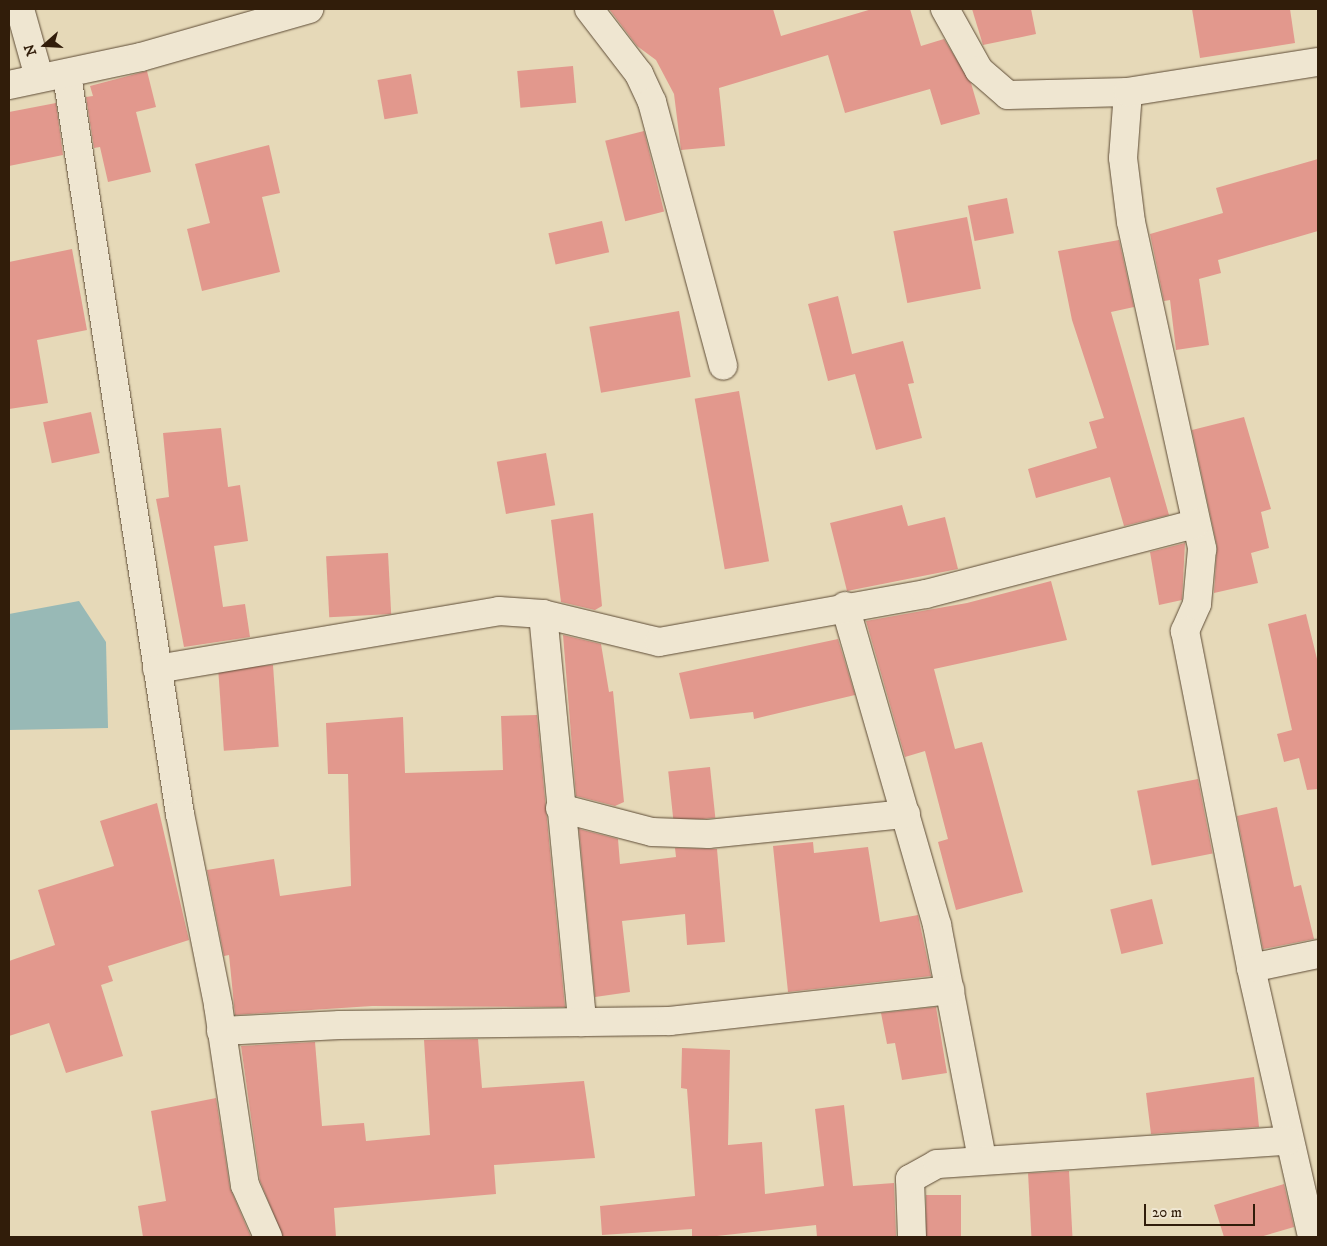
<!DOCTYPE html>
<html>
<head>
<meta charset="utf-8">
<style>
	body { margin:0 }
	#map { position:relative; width:1327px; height:1246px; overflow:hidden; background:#e6d9b8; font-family:"IM FELL DW Pica",serif }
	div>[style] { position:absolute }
	.water>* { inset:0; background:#98b9b6 }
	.building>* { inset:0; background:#e2988d; transform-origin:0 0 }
	.roads { filter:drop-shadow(0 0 1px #5e4c36) drop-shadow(0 0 1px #5e4c36) }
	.street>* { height:28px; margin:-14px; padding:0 14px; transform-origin:14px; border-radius:14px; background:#efe6d1 }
	.secondary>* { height:28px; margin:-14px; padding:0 14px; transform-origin:14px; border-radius:14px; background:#efe6d1 }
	span { translate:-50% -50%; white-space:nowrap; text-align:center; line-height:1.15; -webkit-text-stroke:4px #efe6d1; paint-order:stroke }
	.frame { position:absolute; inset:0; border:10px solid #311d0a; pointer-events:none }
	.north { position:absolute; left:20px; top:20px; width:50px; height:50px; -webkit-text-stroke:4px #efe6d1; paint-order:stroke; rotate:251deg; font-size:14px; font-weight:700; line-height:20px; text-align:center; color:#311d0a }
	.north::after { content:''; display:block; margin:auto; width:18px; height:22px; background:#311d0a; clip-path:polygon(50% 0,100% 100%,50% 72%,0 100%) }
	.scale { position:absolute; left:1144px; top:1204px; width:111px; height:22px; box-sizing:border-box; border:2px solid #311d0a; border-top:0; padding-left:6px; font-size:15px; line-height:18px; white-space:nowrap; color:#311d0a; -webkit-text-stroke:4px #efe6d1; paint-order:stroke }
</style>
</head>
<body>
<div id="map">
	<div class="water">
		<i style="clip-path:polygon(79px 601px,106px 642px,108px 728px,9px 730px,9px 614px)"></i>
	</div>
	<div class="building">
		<i style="clip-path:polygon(609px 9px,773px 9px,781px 36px,872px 9px,910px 9px,921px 46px,944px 39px,971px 83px,980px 114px,941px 125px,930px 89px,845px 113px,828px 55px,719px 88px,725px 146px,681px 150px,674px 94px,656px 60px,637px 46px)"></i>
		<i style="clip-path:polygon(972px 9px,1031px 9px,1036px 34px,983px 45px)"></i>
		<i style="clip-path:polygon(1192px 9px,1290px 9px,1295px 43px,1200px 58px)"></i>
		<i style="left:573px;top:66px;width:37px;height:56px;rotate:85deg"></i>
		<i style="clip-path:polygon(147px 71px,156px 107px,136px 112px,151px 172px,108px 182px,100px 147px,94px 148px,86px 97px,93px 96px,90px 86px)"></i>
		<i style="left:411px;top:74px;width:40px;height:34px;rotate:80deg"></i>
		<i style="clip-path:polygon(56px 103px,63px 155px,9px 166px,9px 112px)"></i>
		<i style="left:644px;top:131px;width:83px;height:40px;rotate:76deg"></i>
		<i style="clip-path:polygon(269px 145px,280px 193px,262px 197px,280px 272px,202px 291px,187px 229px,210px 223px,195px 164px)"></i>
		<i style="clip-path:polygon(1318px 159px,1318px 231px,1218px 260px,1221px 273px,1199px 279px,1209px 345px,1176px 350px,1170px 300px,1164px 301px,1150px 234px,1223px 213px,1216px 188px)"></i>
		<i style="left:1007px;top:198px;width:36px;height:40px;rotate:79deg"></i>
		<i style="left:967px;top:217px;width:73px;height:75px;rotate:79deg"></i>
		<i style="left:602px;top:221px;width:32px;height:55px;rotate:77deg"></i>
		<i style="clip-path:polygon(1119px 240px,1134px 307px,1111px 312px,1169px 515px,1124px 526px,1110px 477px,1036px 498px,1028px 469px,1097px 448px,1089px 422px,1104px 418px,1072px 320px,1058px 251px)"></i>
		<i style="clip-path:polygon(72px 249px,87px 330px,37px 340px,48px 403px,9px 409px,9px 262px)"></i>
		<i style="clip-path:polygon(838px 296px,852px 354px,903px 341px,914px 383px,908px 384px,922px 438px,876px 450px,855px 374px,828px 381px,808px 304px)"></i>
		<i style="left:679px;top:311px;width:67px;height:91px;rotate:80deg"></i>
		<i style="left:739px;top:391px;width:173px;height:45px;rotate:80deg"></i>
		<i style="left:91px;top:412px;width:42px;height:49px;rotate:78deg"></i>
		<i style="clip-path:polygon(1244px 417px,1271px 509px,1261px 512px,1269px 548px,1251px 553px,1258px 583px,1214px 593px,1217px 546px,1192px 430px)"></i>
		<i style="clip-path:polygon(221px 428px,228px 487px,240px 485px,248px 541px,214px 546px,223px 607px,245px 604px,250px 637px,184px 647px,156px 499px,169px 497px,163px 433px)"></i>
		<i style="left:546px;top:453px;width:53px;height:50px;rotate:80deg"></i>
		<i style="clip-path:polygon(902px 505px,908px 526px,945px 517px,958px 569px,847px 591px,830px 523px)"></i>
		<i style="clip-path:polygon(593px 513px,602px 606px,595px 610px,561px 602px,551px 520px)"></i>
		<i style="clip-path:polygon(1185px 543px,1182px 600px,1159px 605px,1150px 552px)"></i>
		<i style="left:388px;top:553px;width:61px;height:62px;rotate:87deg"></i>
		<i style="clip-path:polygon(1051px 581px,1067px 640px,934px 669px,955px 749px,982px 742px,1023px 892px,956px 910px,938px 842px,948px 839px,925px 751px,905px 757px,866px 621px,967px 603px)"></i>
		<i style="clip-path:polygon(1306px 614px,1318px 663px,1318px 789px,1307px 790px,1299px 758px,1284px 762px,1277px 734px,1292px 730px,1268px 624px)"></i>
		<i style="clip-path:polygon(563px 635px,601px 644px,609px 692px,613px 691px,624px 802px,615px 806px,576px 796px)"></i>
		<i style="clip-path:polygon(838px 639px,855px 695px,754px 719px,753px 712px,690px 719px,679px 673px)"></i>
		<i style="left:273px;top:665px;width:82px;height:55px;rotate:86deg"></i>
		<i style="clip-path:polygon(537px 715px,565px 1007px,372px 1006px,235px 1015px,229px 955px,224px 956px,207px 870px,274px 859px,280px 896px,351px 886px,348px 774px,328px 774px,326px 723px,403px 717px,405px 773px,503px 770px,501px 716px)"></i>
		<i style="left:710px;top:767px;width:51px;height:42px;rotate:84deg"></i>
		<i style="left:1198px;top:779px;width:76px;height:62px;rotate:79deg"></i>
		<i style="clip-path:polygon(157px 803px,189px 940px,108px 966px,113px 981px,101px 985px,123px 1056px,66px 1073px,49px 1023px,9px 1036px,9px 961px,55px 945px,38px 890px,114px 866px,100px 821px)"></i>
		<i style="clip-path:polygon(1277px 807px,1294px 887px,1301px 885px,1314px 939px,1263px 949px,1237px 816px)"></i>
		<i style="clip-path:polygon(579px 829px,618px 839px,620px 864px,676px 857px,675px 848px,717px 849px,725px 942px,687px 945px,685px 914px,622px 921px,630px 992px,595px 997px)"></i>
		<i style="clip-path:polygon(813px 842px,814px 853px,868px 847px,880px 922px,918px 915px,931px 976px,788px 992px,773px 846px)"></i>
		<i style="left:1152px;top:899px;width:46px;height:43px;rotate:76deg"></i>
		<i style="clip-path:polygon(936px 1007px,947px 1073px,902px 1080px,895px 1043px,887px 1044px,881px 1013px)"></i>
		<i style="clip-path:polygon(478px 1039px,482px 1088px,584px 1081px,595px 1158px,494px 1165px,496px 1194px,334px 1208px,336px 1237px,283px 1237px,260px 1181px,241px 1046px,315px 1042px,322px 1126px,364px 1123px,366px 1141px,430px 1135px,424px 1040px)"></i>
		<i style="clip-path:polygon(682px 1048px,730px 1050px,728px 1145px,762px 1142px,765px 1194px,824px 1186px,815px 1109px,844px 1105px,853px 1186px,894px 1183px,896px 1237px,817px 1237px,816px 1225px,708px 1237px,692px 1237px,692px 1229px,602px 1235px,600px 1206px,695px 1196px,687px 1089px,681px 1088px)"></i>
		<i style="clip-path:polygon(1254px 1077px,1259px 1127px,1151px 1134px,1146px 1093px)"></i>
		<i style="clip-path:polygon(216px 1098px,230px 1188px,251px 1237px,143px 1237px,138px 1206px,166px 1201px,151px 1111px)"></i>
		<i style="left:1069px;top:1171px;width:66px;height:41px;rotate:87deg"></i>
		<i style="clip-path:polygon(1284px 1184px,1294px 1227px,1260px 1237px,1224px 1237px,1214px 1205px)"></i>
		<i style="left:926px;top:1195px;width:35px;height:42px"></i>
	</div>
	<div class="roads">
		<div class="street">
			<i style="left:20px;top:9px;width:71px;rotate:74.4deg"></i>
			<i style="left:589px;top:9px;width:82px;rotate:52.4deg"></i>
			<i style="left:639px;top:74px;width:31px;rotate:65deg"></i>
			<i style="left:652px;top:102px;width:273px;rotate:74.9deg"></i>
			<i style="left:67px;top:75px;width:748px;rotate:81.31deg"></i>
			<i style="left:180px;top:814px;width:195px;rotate:78.7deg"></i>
			<i style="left:218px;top:1005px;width:182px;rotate:81.5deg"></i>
			<i style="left:245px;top:1185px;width:57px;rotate:66.1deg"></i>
			<i style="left:1128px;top:92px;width:66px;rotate:94.3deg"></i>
			<i style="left:1123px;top:158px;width:64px;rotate:82.9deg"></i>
			<i style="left:1131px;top:222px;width:335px;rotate:77.7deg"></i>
			<i style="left:1202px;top:549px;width:55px;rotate:95.2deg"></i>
			<i style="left:1197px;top:604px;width:30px;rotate:114deg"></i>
			<i style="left:1185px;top:631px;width:343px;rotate:78.9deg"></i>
			<i style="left:1251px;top:968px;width:276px;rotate:77.2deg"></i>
			<i style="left:845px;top:606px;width:332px;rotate:73.9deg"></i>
			<i style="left:937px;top:925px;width:238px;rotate:79.1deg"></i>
			<i style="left:543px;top:614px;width:410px;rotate:84.5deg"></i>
			<i style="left:157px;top:669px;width:347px;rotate:-9.6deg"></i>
			<i style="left:499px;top:611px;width:44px;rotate:3.9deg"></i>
			<i style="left:543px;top:614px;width:119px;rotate:13.6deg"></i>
			<i style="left:659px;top:642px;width:271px;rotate:-10.2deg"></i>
			<i style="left:926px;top:594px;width:278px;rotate:-14.6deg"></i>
			<i style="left:560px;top:808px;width:95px;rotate:14.6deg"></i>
			<i style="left:652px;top:832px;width:56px;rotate:2deg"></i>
			<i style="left:708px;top:834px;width:199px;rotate:-5.8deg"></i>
			<i style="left:1251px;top:968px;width:68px;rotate:-11.8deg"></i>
			<i style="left:221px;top:1031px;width:119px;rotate:-2.9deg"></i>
			<i style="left:340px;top:1025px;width:330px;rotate:-0.7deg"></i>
			<i style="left:670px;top:1021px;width:282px;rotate:-6.3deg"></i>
			<i style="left:912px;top:1237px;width:58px;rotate:-92deg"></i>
			<i style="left:910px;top:1179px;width:31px;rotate:-29deg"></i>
			<i style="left:937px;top:1164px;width:351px;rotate:-3.8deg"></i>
		</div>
		<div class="secondary">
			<i style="left:945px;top:9px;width:70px;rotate:60.9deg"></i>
			<i style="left:979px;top:70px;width:38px;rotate:41deg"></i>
			<i style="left:1008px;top:95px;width:120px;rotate:-1.4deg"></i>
			<i style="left:1128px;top:92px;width:192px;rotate:-9deg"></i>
			<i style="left:9px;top:85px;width:135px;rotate:-12deg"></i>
			<i style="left:141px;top:57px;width:175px;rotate:-15.9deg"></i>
		</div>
	</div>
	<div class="frame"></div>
	<div class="north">N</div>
	<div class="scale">20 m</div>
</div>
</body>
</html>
